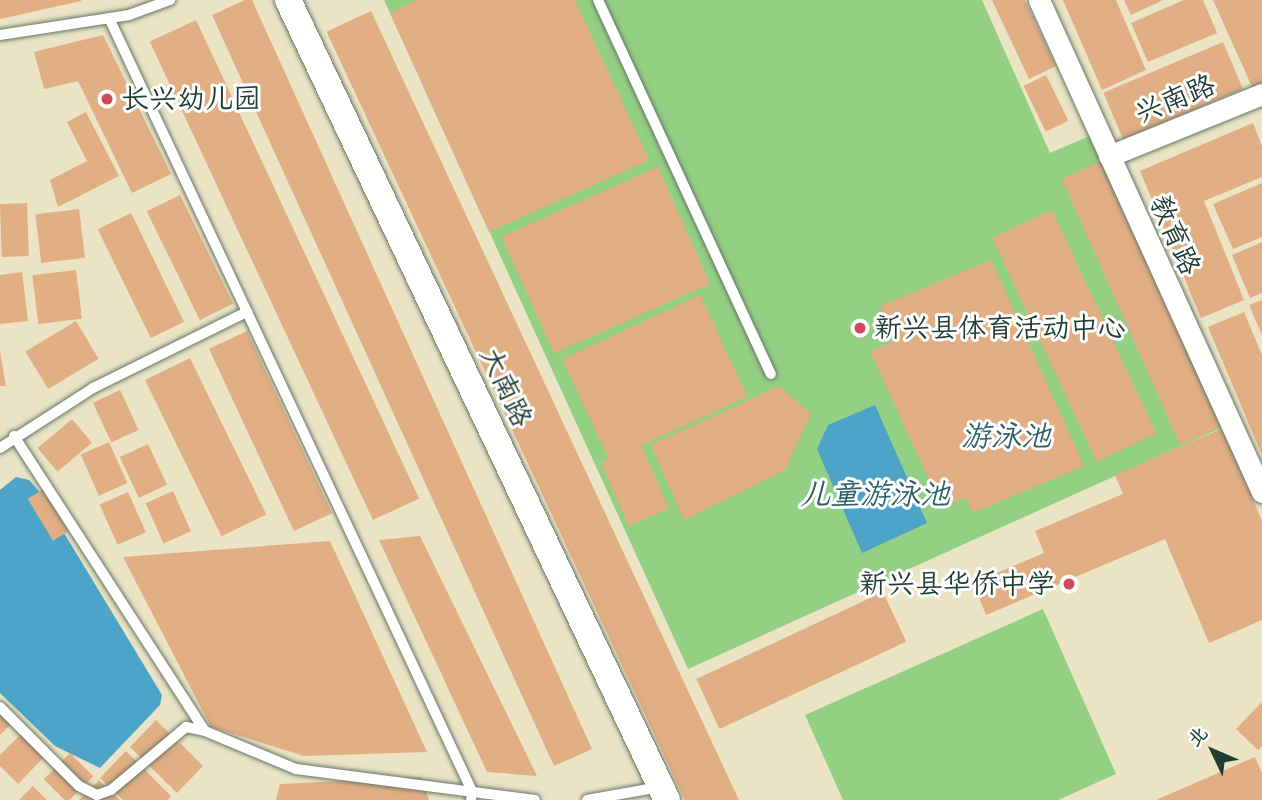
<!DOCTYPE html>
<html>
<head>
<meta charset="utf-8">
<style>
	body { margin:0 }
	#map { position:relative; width:1262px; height:800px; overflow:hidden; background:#eae4c5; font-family:Caveat,"LXGW WenKai TC",sans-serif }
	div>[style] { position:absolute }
	.green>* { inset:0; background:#94d084 }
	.water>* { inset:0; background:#4ca4c9 }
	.building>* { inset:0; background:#e2ae84; transform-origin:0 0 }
	.roads { filter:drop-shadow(0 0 2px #667767) drop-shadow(0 0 2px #667767) }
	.service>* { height:10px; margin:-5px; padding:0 5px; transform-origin:5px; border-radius:5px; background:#fff }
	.minor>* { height:21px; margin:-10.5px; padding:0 10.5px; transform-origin:10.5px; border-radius:10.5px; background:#fff }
	.tertiary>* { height:26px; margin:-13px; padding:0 13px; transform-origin:13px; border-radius:13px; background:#fff }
	.dots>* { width:19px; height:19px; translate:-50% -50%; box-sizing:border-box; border:4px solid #fff; border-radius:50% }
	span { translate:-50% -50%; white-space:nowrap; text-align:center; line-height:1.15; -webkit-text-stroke:6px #fff; paint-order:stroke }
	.poi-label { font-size:28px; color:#1f3d34 }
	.left { translate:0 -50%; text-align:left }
	.right { translate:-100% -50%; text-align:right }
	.street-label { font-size:28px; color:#1f3d34 }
	.water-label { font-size:30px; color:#2f6168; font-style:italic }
	.north { position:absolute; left:1178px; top:716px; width:70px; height:70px; -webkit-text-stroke:5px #fff; paint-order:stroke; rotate:314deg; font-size:19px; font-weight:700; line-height:28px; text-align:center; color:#1f3d34 }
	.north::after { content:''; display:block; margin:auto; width:24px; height:32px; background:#1f3d34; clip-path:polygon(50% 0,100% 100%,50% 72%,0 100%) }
</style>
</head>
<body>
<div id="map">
	<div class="green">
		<i style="clip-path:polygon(384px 0,982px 0,1050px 153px,1099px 132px,1230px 424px,688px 669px)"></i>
		<i style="clip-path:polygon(1043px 609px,1116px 774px,1058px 800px,843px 800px,805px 715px)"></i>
	</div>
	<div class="water">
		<i style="clip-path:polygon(875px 405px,927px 523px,862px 553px,817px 449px,828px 425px)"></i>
		<i style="clip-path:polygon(16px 477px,29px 480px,38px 490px,162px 695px,160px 705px,100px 768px,55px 746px,0 693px,0 490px)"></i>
	</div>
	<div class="building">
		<i style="clip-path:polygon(0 0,81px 0,81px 1px,0 19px)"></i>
		<i style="clip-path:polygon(245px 0,252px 0,592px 749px,554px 766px,212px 15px)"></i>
		<i style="clip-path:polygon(417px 0,575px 0,649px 160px,489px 232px,390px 13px)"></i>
		<i style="clip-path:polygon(992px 0,1025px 0,1056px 66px,1029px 79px)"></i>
		<i style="clip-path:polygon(1063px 0,1116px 0,1146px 70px,1102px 90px)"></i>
		<i style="clip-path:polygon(1124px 0,1163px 0,1131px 15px)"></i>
		<i style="clip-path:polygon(1184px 0,1203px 0,1217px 33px,1148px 62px,1131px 23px)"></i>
		<i style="clip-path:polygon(1213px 0,1262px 0,1262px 85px,1253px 89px)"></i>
		<i style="left:371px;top:11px;width:873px;height:49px;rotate:65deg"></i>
		<i style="left:196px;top:20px;width:528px;height:51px;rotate:65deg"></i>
		<i style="clip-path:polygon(103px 35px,171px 174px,132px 193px,78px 81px,44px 89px,34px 52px)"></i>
		<i style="left:1223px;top:42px;width:51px;height:130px;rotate:67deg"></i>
		<i style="left:1046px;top:75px;width:51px;height:25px;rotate:64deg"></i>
		<i style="clip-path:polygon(86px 112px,119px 176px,58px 207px,50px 180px,87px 161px,67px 122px)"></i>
		<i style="clip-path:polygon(1253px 123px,1262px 146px,1262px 177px,1204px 201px,1244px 300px,1201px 318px,1140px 171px)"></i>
		<i style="left:1102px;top:161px;width:291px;height:44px;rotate:66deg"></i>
		<i style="left:658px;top:167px;width:128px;height:171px;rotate:66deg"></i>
		<i style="clip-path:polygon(1262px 183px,1262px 237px,1233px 249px,1213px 204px)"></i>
		<i style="left:180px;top:195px;width:121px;height:37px;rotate:64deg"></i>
		<i style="left:27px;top:203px;width:53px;height:27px;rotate:88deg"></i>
		<i style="left:79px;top:209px;width:49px;height:44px;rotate:83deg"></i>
		<i style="left:1052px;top:210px;width:247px;height:66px;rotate:65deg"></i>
		<i style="left:131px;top:213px;width:121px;height:37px;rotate:64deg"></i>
		<i style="clip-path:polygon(1262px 242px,1262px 293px,1250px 298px,1232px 255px)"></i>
		<i style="clip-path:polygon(991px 260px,1084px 466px,973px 513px,966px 497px,942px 508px,870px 351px,895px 341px,880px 306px)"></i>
		<i style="left:76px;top:270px;width:49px;height:44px;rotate:83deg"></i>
		<i style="clip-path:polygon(22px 272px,28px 321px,0 324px,0 275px)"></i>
		<i style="left:700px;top:295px;width:112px;height:152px;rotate:65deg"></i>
		<i style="clip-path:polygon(1262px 300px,1262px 335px,1249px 305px)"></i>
		<i style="clip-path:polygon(1244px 312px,1262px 355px,1262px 455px,1208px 327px)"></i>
		<i style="left:76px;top:321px;width:44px;height:59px;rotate:59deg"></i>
		<i style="left:247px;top:331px;width:201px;height:42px;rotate:65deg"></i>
		<i style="clip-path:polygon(0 351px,6px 386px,0 386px)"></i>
		<i style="left:190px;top:358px;width:174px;height:50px;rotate:64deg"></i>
		<i style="clip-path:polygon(779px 386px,811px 414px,785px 470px,684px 520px,651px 445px)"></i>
		<i style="left:120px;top:390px;width:44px;height:30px;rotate:65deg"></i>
		<i style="left:72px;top:419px;width:31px;height:45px;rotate:50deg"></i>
		<i style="clip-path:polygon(1223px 428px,1262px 521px,1262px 620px,1209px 643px,1165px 539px,986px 615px,973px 583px,1044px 553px,1035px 531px,1123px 494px,1115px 475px)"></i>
		<i style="left:109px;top:442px;width:45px;height:31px;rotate:66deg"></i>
		<i style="left:148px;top:444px;width:45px;height:31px;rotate:65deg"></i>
		<i style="left:641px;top:445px;width:69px;height:44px;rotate:66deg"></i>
		<i style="left:44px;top:489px;width:49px;height:19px;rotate:59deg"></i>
		<i style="left:173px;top:491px;width:44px;height:30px;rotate:66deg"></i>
		<i style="left:128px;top:492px;width:44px;height:31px;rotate:66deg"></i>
		<i style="clip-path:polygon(420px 536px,537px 776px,487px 772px,379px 540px)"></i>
		<i style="clip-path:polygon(330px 541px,427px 752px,304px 756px,211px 727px,123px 557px)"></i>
		<i style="left:883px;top:592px;width:55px;height:206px;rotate:65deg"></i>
		<i style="clip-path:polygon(1262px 702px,1262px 746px,1258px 750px,1236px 729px)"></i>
		<i style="clip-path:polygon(0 715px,10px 725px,0 735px)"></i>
		<i style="clip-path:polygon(156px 720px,179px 743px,167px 755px,180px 743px,203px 766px,177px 793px,130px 747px)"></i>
		<i style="clip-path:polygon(21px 734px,44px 757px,18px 784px,0 766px,0 755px)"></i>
		<i style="clip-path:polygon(126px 751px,171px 796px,168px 800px,123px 800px,100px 778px)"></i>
		<i style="left:70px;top:753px;width:33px;height:37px;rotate:45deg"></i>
		<i style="clip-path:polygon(1255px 757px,1262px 773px,1262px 800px,1156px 800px)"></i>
		<i style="clip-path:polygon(421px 777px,429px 800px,276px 800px,280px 784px)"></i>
		<i style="clip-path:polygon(99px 780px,120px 800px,79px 800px)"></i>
		<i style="clip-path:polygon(33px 786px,47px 800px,19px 800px)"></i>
	</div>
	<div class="roads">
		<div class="service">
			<i style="left:598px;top:0;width:412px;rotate:65.2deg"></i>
			<i style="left:109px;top:18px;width:854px;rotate:64.85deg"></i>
			<i style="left:472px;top:791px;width:9px;rotate:96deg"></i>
			<i style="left:0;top:35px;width:131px;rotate:-8.8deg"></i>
			<i style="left:129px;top:15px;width:44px;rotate:-20.1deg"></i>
			<i style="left:14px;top:436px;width:351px;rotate:57.1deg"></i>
			<i style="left:205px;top:731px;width:99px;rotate:22.7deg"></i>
			<i style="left:296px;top:769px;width:241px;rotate:7.4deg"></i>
			<i style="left:0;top:448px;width:111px;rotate:-32.8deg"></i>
			<i style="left:93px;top:388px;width:172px;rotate:-26.3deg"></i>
			<i style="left:0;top:707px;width:112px;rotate:45deg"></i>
			<i style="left:79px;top:786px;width:20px;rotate:27deg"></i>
			<i style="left:97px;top:795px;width:15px;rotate:-20deg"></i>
			<i style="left:111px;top:790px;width:98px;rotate:-40deg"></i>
			<i style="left:186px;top:727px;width:19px;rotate:12deg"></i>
			<i style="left:587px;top:800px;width:74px;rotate:-10.1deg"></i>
		</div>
		<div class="minor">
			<i style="left:1039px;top:0;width:540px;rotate:65.62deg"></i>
			<i style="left:1109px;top:156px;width:165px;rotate:-22.1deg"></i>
		</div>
		<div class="tertiary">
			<i style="left:288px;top:0;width:885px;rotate:64.65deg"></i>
		</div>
	</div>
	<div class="dots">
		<i style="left:107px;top:99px;background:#d1495b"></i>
		<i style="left:860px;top:328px;background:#d1495b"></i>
		<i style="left:1069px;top:584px;background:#d1495b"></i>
	</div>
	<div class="poi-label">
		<span class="left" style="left:121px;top:99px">长兴幼儿园</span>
		<span class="left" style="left:874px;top:328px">新兴县体育活动中心</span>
		<span class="right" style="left:1055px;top:584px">新兴县华侨中学</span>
	</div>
	<div class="street-label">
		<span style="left:1175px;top:99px;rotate:-22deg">兴南路</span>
		<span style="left:1175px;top:235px;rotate:66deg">教育路</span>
		<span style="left:506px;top:387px;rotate:65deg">大南路</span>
	</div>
	<div class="water-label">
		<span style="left:1006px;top:436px">游泳池</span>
		<span style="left:875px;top:494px">儿童游泳池</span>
	</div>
	<div class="north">北</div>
</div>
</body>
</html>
